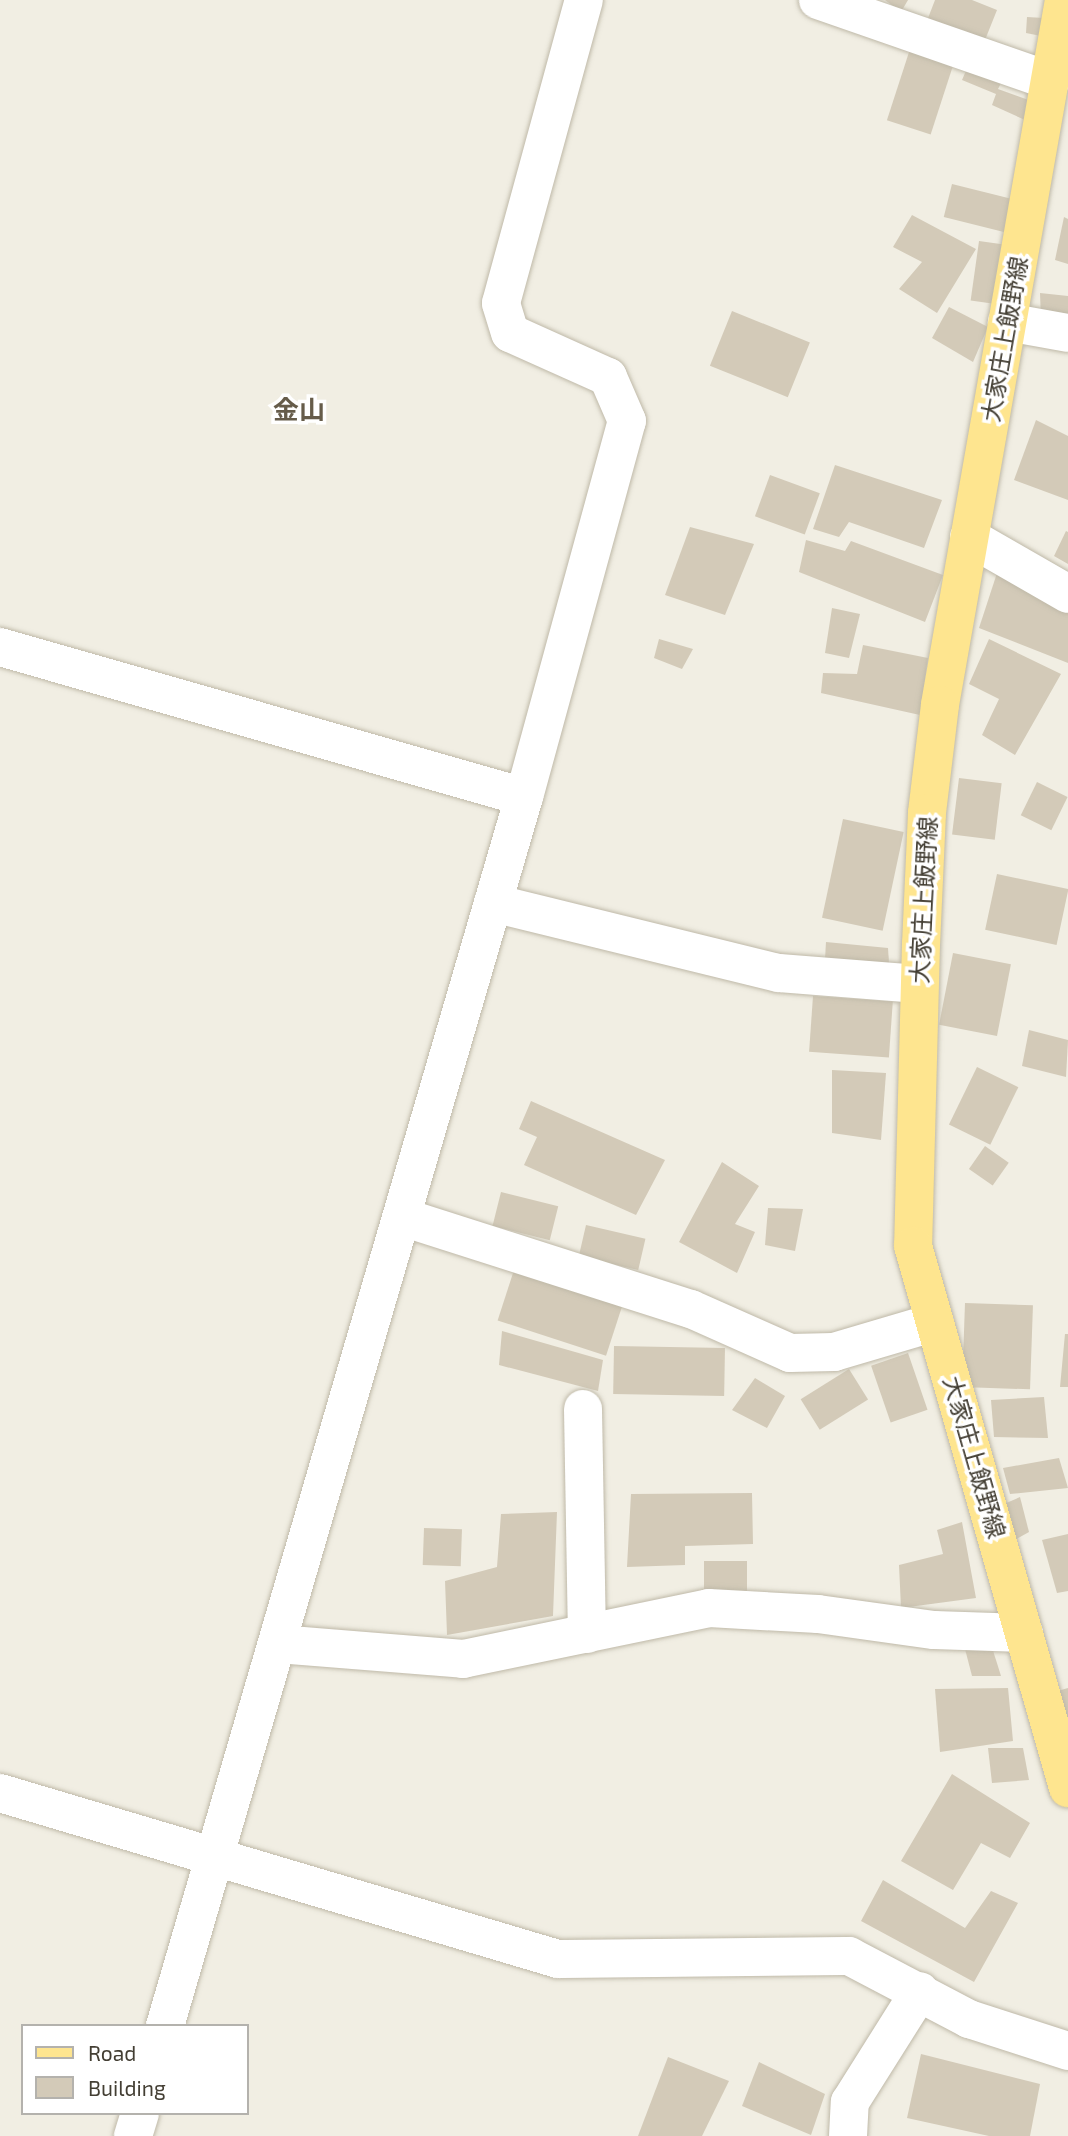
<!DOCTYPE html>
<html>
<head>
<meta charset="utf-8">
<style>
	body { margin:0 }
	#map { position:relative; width:1068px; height:2136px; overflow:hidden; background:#f1eee3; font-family:"Exo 2","Noto Sans JP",sans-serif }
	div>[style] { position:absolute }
	.building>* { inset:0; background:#d3cab8; transform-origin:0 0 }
	.roads { filter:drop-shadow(0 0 2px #bfb9a8) drop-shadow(0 0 2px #bfb9a8) }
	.minor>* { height:38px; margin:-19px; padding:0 19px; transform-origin:19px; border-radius:19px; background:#fff }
	.major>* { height:38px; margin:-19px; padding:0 19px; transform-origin:19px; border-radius:19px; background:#fee58f }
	span { translate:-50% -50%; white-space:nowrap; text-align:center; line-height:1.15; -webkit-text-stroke:7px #fff; paint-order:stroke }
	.street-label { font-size:24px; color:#433e33 }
	.neighbourhood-label { font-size:26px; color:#665c4a; font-weight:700 }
	.legend { position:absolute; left:21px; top:2024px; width:228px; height:91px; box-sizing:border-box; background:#fff; border:2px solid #b4b2ad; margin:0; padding:9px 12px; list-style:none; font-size:21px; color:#433e33 }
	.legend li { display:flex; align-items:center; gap:14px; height:35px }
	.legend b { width:35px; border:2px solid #b4b2ad }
</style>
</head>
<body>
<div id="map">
	<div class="building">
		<i style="clip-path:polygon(885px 0,908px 0,901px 12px)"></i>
		<i style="clip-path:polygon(935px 0,972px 0,997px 10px,983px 45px,925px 26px)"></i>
		<i style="clip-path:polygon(1027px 17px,1044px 18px,1041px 36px,1026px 33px)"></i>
		<i style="left:911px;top:46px;width:46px;height:78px;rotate:18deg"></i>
		<i style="clip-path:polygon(968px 66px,1003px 79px,998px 89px,1034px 102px,1025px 120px,992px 105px,996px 94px,962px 80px)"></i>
		<i style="left:952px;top:184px;width:65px;height:34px;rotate:14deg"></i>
		<i style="clip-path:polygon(912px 215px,976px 249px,937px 313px,899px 289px,922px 262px,893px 247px)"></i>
		<i style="clip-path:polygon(1064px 217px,1068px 219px,1068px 264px,1055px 260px)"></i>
		<i style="left:979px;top:241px;width:27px;height:60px;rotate:8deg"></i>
		<i style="clip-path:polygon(1040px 293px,1068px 296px,1068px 320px,1041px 319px)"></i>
		<i style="clip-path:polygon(949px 307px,988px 327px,973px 362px,932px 338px)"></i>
		<i style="left:732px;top:311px;width:84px;height:59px;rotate:22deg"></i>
		<i style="clip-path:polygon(1036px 420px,1068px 436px,1068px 500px,1014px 480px)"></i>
		<i style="clip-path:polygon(835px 465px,942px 500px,924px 548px,849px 522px,839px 537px,813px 529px)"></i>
		<i style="left:770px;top:475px;width:53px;height:44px;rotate:20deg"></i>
		<i style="clip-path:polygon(690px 527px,754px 544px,725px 615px,665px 595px)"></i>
		<i style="clip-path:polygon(1066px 531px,1068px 532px,1068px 564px,1054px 556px)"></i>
		<i style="clip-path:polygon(806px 540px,845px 551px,851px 541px,943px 575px,925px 622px,799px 572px)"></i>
		<i style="clip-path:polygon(998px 570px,1068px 606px,1068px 663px,979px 628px)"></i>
		<i style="clip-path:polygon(832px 608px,860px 614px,849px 658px,825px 653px)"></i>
		<i style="clip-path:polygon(659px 639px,693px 649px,682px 669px,654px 658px)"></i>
		<i style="clip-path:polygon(989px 639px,1061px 674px,1015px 755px,982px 735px,999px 699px,969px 684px)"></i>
		<i style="clip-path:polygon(863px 645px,928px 658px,920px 715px,821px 693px,823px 673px,857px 674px)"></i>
		<i style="left:959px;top:778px;width:43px;height:57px;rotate:7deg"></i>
		<i style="left:1037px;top:782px;width:34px;height:37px;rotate:26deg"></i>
		<i style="left:843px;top:819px;width:62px;height:101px;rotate:12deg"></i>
		<i style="left:997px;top:874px;width:73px;height:57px;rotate:12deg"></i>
		<i style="clip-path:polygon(826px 942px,888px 948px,889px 963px,825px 959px)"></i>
		<i style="left:953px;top:953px;width:59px;height:73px;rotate:11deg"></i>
		<i style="left:813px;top:996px;width:80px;height:56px;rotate:4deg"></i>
		<i style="clip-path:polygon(1029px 1030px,1068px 1040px,1066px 1077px,1022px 1066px)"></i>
		<i style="left:977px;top:1067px;width:46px;height:64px;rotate:26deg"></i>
		<i style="clip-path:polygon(832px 1070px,886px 1073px,881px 1140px,832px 1133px)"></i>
		<i style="clip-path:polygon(531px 1101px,665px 1160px,636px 1215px,524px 1165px,537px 1137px,519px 1129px)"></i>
		<i style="left:985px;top:1146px;width:29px;height:28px;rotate:35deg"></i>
		<i style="clip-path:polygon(722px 1162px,759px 1186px,735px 1224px,755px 1232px,737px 1273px,679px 1242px)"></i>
		<i style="left:501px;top:1192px;width:59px;height:35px;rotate:14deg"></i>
		<i style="clip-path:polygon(768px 1208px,803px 1209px,795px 1251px,765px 1245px)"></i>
		<i style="left:586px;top:1225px;width:61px;height:32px;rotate:13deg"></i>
		<i style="left:514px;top:1270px;width:114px;height:53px;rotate:18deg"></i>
		<i style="left:965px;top:1303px;width:68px;height:84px;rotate:2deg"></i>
		<i style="clip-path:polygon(502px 1331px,603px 1360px,598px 1391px,499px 1365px)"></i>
		<i style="clip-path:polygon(1065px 1334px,1068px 1334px,1068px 1387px,1060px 1387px)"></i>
		<i style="left:614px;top:1346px;width:111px;height:48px;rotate:1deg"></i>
		<i style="left:908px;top:1353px;width:60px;height:39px;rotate:71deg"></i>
		<i style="left:849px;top:1369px;width:36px;height:57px;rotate:58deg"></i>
		<i style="clip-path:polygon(755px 1378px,785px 1396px,767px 1428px,732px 1410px)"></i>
		<i style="clip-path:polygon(1044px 1397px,1048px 1438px,994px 1437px,991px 1400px)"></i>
		<i style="clip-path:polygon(1059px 1458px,1068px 1488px,1010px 1494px,1003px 1468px)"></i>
		<i style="clip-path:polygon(752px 1493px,753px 1544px,685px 1546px,685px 1565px,627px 1567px,631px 1494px)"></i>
		<i style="clip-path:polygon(1020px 1497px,1029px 1532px,1013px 1541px,1004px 1504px)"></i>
		<i style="clip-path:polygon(557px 1512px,553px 1616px,447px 1635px,445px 1581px,497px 1567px,501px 1514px)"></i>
		<i style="clip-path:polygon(962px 1522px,976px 1598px,901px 1608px,899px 1565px,943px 1554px,937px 1530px)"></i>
		<i style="left:424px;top:1528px;width:38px;height:37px;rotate:2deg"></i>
		<i style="clip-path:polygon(1068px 1534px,1068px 1591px,1057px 1593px,1042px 1540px)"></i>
		<i style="left:704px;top:1561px;width:43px;height:32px"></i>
		<i style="clip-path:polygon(990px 1641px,1001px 1676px,972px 1676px,965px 1649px)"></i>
		<i style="clip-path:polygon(1008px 1688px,1013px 1741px,940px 1752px,935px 1689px)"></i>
		<i style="clip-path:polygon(1068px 1688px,1068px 1735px,1054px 1692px)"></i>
		<i style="clip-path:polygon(988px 1748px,1023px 1748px,1029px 1780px,992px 1783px)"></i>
		<i style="clip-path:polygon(952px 1774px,1030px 1823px,1010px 1858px,981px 1843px,953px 1890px,901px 1861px)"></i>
		<i style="clip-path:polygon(883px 1880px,965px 1928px,991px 1891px,1018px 1903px,974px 1982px,861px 1921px)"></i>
		<i style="clip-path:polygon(921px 2054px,1040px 2084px,1030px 2136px,989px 2136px,907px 2118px)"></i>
		<i style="clip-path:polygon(668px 2057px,729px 2081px,702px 2136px,638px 2136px)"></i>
		<i style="clip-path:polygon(759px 2062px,825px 2094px,811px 2135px,742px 2106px)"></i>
	</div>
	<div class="roads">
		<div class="minor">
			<i style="left:818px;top:0;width:246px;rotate:19.2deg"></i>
			<i style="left:1007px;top:322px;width:62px;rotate:10.2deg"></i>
			<i style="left:969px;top:537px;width:114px;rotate:29.9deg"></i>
			<i style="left:0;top:647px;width:545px;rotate:15.97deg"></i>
			<i style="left:493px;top:903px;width:294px;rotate:13.8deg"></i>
			<i style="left:779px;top:973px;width:140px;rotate:4.5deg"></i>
			<i style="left:402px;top:1217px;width:303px;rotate:17.7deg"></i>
			<i style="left:691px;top:1309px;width:108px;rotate:24deg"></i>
			<i style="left:790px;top:1353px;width:44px;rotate:-1.3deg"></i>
			<i style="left:834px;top:1352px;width:105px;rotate:-16.5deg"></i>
			<i style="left:583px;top:1409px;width:225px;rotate:89deg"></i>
			<i style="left:278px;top:1644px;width:186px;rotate:4.6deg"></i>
			<i style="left:463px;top:1659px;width:251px;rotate:-11.7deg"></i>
			<i style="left:709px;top:1608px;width:109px;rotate:3.2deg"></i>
			<i style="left:818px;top:1614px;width:117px;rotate:7.9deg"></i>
			<i style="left:934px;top:1630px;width:90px;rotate:1.9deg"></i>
			<i style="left:0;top:1793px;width:582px;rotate:16.57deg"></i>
			<i style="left:558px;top:1959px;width:291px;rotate:-0.6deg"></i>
			<i style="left:849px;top:1956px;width:136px;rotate:27.7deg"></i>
			<i style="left:969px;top:2019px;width:104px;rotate:17.9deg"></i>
			<i style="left:165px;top:2026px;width:1280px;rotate:-73.72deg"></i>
			<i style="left:524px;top:797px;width:390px;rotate:-74.7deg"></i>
			<i style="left:627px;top:421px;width:48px;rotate:-113.4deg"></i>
			<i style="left:608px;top:377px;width:107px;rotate:-155.8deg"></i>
			<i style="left:510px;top:333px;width:31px;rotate:-107deg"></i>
			<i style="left:501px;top:303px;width:314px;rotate:-74.7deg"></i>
			<i style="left:133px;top:2136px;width:24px;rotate:-73deg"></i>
			<i style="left:848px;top:2136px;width:34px;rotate:-87deg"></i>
			<i style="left:850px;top:2102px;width:131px;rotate:-57.8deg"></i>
		</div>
		<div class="major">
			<i style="left:1064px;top:0;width:716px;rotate:99.98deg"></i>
			<i style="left:940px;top:705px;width:109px;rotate:96.9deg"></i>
			<i style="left:927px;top:813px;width:131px;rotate:92.6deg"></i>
			<i style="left:921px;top:944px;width:302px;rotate:91.5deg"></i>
			<i style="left:913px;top:1246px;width:564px;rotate:74.04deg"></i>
		</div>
	</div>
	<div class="street-label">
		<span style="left:1004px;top:339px;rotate:-80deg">大家庄上飯野線</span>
		<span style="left:923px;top:900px;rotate:-87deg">大家庄上飯野線</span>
		<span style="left:975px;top:1457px;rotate:74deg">大家庄上飯野線</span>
	</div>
	<div class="neighbourhood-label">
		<span style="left:299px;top:409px">金山</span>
	</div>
	<ul class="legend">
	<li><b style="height:9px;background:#fee58f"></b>Road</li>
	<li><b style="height:19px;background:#d3cab8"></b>Building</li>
	</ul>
</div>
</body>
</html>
